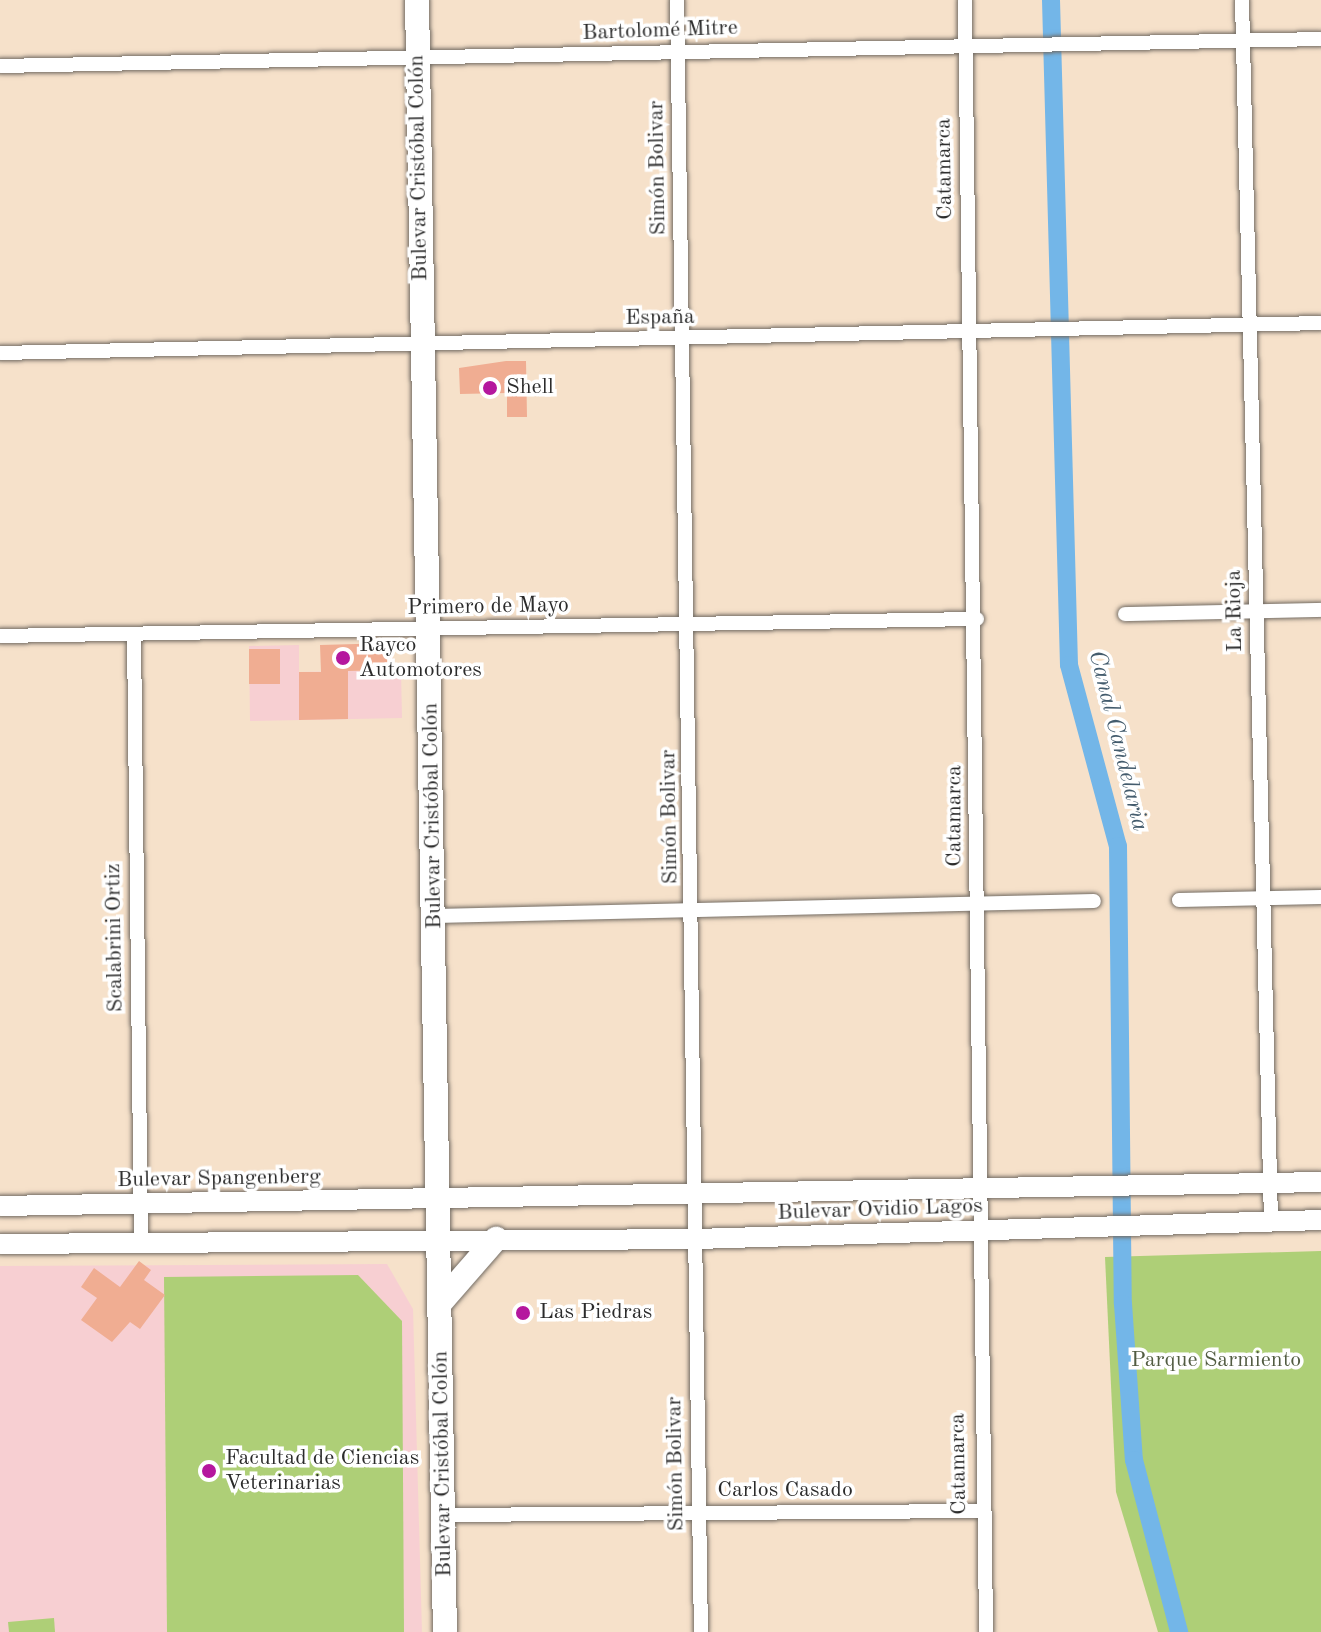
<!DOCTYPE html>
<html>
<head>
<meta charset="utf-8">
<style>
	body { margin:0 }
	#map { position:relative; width:1321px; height:1632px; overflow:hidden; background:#f6e1ca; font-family:"Old Standard TT",serif }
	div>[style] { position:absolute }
	.built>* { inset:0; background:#f7cfd2 }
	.green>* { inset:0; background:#aecf77 }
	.canal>* { height:18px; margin:-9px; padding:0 9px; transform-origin:9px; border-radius:9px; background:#73b6e8 }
	.building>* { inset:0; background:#f0ad92; transform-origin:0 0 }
	.roads { filter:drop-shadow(0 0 2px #726b63) drop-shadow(0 0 2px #726b63) }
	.minor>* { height:14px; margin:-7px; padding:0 7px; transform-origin:7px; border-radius:7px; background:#fff }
	.secondary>* { height:20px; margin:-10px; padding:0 10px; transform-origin:10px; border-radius:10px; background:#fff }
	.trunk>* { height:24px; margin:-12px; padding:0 12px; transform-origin:12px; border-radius:12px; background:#fff }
	.dots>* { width:22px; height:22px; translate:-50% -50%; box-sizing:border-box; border:4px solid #fff; border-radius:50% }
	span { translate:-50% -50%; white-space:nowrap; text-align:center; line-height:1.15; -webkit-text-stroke:7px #fff; paint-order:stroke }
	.street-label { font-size:22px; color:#2b2b2b }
	.poi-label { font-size:22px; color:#2b2b2b }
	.left { translate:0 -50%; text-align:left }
	.park-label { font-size:22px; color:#525c42 }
	.water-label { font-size:24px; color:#445c6d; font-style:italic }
</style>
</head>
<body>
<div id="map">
	<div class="built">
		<i style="clip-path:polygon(299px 645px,299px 672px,401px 670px,402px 718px,250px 721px,249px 646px)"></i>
		<i style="clip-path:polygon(387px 1264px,413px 1309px,422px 1632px,0 1632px,0 1266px)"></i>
	</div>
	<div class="green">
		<i style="clip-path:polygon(1321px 1251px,1321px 1632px,1158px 1632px,1116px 1492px,1105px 1257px)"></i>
		<i style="clip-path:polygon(358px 1275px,402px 1321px,404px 1632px,167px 1632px,164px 1277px)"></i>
		<i style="clip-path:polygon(54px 1618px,55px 1632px,9px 1632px,8px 1622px)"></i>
	</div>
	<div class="canal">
		<i style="left:1051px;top:0;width:665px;rotate:88.45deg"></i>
		<i style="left:1069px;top:665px;width:188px;rotate:74.9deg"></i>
		<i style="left:1118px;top:846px;width:458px;rotate:89.4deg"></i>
		<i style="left:1123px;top:1304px;width:156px;rotate:86deg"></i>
		<i style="left:1134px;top:1460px;width:178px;rotate:75.3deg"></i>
	</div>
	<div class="building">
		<i style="clip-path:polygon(506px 361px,526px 361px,527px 417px,507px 417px,507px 393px,460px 394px,459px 368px)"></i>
		<i style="clip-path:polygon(393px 643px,393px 670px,348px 671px,348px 719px,299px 720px,299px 672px,321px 672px,320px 645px)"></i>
		<i style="left:280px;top:649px;width:35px;height:31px;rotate:90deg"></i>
		<i style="clip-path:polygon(139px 1261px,151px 1270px,144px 1280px,165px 1295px,140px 1329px,130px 1322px,112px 1342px,81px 1320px,97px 1298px,81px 1287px,94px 1268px,120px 1287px)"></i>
	</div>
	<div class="roads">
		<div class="minor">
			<i style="left:677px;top:0;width:1632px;rotate:89.16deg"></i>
			<i style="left:965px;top:0;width:1632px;rotate:89.26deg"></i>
			<i style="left:1242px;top:0;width:1221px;rotate:88.64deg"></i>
			<i style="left:0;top:66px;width:1321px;rotate:-1.17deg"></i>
			<i style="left:0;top:353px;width:1321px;rotate:-1.3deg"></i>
			<i style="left:1125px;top:614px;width:196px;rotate:-1.2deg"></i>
			<i style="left:134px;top:634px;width:608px;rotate:89.34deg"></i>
			<i style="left:0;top:636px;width:977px;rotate:-1deg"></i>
			<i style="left:1179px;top:900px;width:142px;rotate:-1.2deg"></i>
			<i style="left:435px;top:916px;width:659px;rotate:-1.3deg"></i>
			<i style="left:445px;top:1515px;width:537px;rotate:-0.43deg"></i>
		</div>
		<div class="secondary">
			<i style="left:0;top:1206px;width:1321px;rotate:-1.04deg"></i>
			<i style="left:0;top:1244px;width:696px;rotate:-0.41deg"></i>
			<i style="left:696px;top:1239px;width:625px;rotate:-1.74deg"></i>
		</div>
		<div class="trunk">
			<i style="left:417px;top:0;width:1632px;rotate:89.02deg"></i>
			<i style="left:441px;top:1302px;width:84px;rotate:-48.9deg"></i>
		</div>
	</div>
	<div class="dots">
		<i style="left:490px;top:388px;background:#b5179e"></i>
		<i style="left:343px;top:658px;background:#b5179e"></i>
		<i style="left:523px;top:1313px;background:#b5179e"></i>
		<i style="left:209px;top:1471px;background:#b5179e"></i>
	</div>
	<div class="street-label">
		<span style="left:660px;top:31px;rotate:-2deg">Bartolomé Mitre</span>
		<span style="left:419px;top:168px;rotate:-91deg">Bulevar Cristóbal Colón</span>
		<span style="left:658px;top:168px;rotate:-91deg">Simón Bolivar</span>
		<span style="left:945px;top:169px;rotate:-91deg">Catamarca</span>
		<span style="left:660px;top:318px;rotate:-1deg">España</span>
		<span style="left:488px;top:607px;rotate:-1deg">Primero de Mayo</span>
		<span style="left:1235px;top:611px;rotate:-91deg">La Rioja</span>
		<span style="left:433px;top:816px;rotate:-91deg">Bulevar Cristóbal Colón</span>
		<span style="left:955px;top:816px;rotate:-90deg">Catamarca</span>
		<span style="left:670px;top:817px;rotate:-91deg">Simón Bolivar</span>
		<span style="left:115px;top:938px;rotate:-91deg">Scalabrini Ortiz</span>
		<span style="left:219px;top:1179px;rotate:-1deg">Bulevar Spangenberg</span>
		<span style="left:880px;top:1210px;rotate:-2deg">Bulevar Ovidio Lagos</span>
		<span style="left:443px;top:1464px;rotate:-91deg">Bulevar Cristóbal Colón</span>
		<span style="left:676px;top:1464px;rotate:-91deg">Simón Bolivar</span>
		<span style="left:959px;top:1464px;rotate:-91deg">Catamarca</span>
		<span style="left:785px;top:1491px">Carlos Casado</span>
	</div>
	<div class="poi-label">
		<span class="left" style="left:506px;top:388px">Shell</span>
		<span class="left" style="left:359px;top:658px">Rayco<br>Automotores</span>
		<span class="left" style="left:539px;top:1313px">Las Piedras</span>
		<span class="left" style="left:225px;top:1471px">Facultad de Ciencias<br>Veterinarias</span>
	</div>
	<div class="park-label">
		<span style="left:1216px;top:1361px">Parque Sarmiento</span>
	</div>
	<div class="water-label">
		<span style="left:1117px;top:741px;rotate:76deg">Canal Candelaria</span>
	</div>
</div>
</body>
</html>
